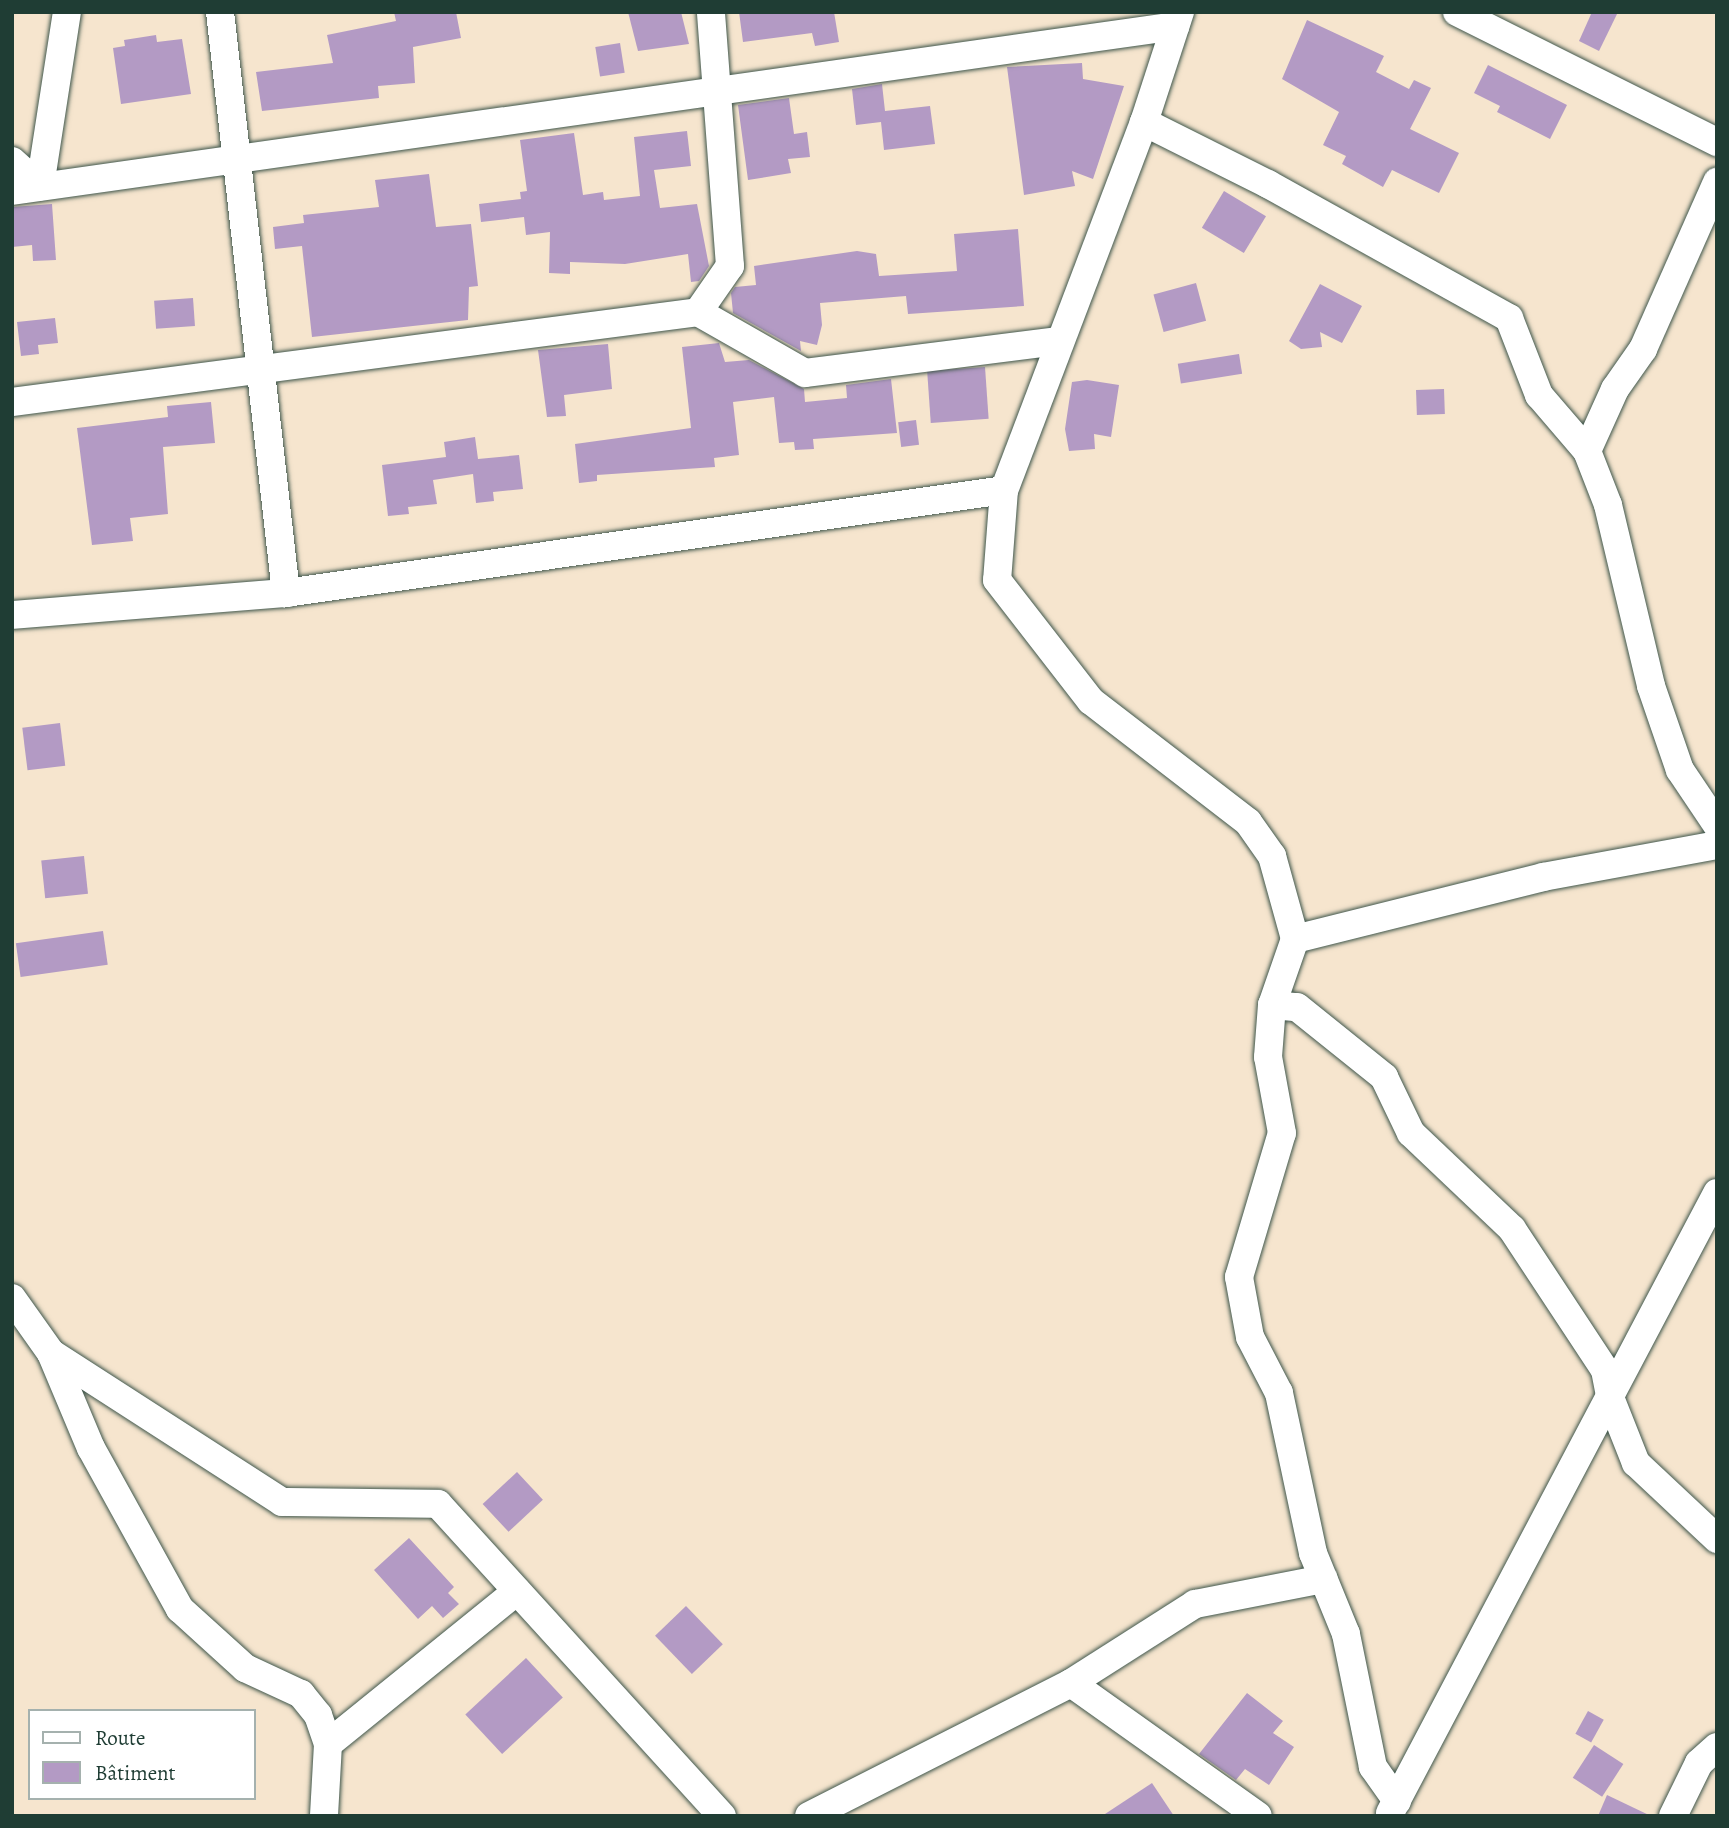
<!DOCTYPE html>
<html>
<head>
<meta charset="utf-8">
<style>
	body { margin:0 }
	#map { position:relative; width:1729px; height:1828px; overflow:hidden; background:#f6e5ce; font-family:Alegreya,serif }
	div>[style] { position:absolute }
	.building>* { inset:0; background:#b39ac4; transform-origin:0 0 }
	.roads { filter:drop-shadow(0 0 2px #3f564b) drop-shadow(0 0 2px #3f564b) }
	.minor>* { height:28px; margin:-14px; padding:0 14px; transform-origin:14px; border-radius:14px; background:#fff }
	span { translate:-50% -50%; white-space:nowrap; text-align:center; line-height:1.15; -webkit-text-stroke:5px #fff; paint-order:stroke }
	.frame { position:absolute; inset:0; border:14px solid #1f3d34; pointer-events:none }
	.legend { position:absolute; left:28px; top:1709px; width:228px; height:91px; box-sizing:border-box; background:#fff; border:2px solid #a5b1ae; margin:0; padding:9px 12px; list-style:none; font-size:21px; color:#1f3d34 }
	.legend li { display:flex; align-items:center; gap:14px; height:35px }
	.legend b { width:35px; border:2px solid #a5b1ae }
</style>
</head>
<body>
<div id="map">
	<div class="building">
		<i style="clip-path:polygon(394px 12px,456px 12px,461px 38px,413px 47px,415px 83px,378px 86px,379px 98px,262px 111px,256px 72px,333px 63px,327px 35px,396px 21px)"></i>
		<i style="clip-path:polygon(628px 12px,681px 12px,689px 44px,638px 51px)"></i>
		<i style="clip-path:polygon(739px 12px,834px 12px,839px 42px,815px 46px,812px 33px,743px 42px)"></i>
		<i style="clip-path:polygon(1592px 12px,1618px 12px,1599px 51px,1579px 41px)"></i>
		<i style="clip-path:polygon(1307px 20px,1384px 56px,1376px 72px,1409px 89px,1414px 80px,1431px 88px,1410px 129px,1459px 153px,1439px 193px,1392px 170px,1383px 187px,1342px 164px,1346px 156px,1323px 145px,1339px 112px,1282px 79px)"></i>
		<i style="clip-path:polygon(156px 35px,157px 42px,182px 39px,191px 94px,121px 104px,113px 48px,125px 46px,124px 40px)"></i>
		<i style="left:620px;top:43px;width:30px;height:25px;rotate:81deg"></i>
		<i style="clip-path:polygon(1082px 63px,1083px 79px,1124px 86px,1093px 179px,1072px 171px,1075px 186px,1024px 195px,1007px 67px)"></i>
		<i style="clip-path:polygon(1488px 65px,1567px 105px,1550px 139px,1497px 112px,1500px 106px,1474px 93px)"></i>
		<i style="clip-path:polygon(882px 84px,885px 111px,930px 106px,935px 144px,884px 150px,881px 122px,856px 125px,852px 89px)"></i>
		<i style="clip-path:polygon(789px 98px,794px 134px,807px 132px,810px 157px,788px 159px,791px 173px,748px 180px,738px 105px)"></i>
		<i style="clip-path:polygon(687px 131px,691px 166px,654px 170px,660px 208px,697px 204px,709px 266px,699px 281px,691px 282px,688px 254px,625px 264px,570px 262px,570px 274px,549px 273px,550px 232px,526px 235px,524px 217px,481px 222px,479px 204px,521px 199px,520px 192px,527px 191px,520px 140px,574px 133px,583px 195px,603px 192px,604px 200px,640px 196px,634px 137px)"></i>
		<i style="clip-path:polygon(429px 174px,436px 227px,471px 224px,478px 286px,469px 287px,468px 320px,312px 337px,302px 246px,275px 249px,273px 227px,304px 223px,303px 215px,379px 207px,375px 180px)"></i>
		<i style="left:1224px;top:191px;width:49px;height:43px;rotate:31deg"></i>
		<i style="clip-path:polygon(52px 204px,56px 260px,33px 261px,32px 245px,12px 247px,12px 207px)"></i>
		<i style="clip-path:polygon(1018px 229px,1024px 306px,908px 314px,906px 296px,820px 303px,822px 325px,817px 345px,800px 341px,801px 351px,733px 313px,731px 293px,735px 287px,756px 285px,754px 266px,857px 251px,876px 254px,879px 276px,957px 271px,954px 234px)"></i>
		<i style="left:1196px;top:283px;width:39px;height:44px;rotate:75deg"></i>
		<i style="clip-path:polygon(1320px 284px,1362px 306px,1342px 343px,1320px 332px,1322px 347px,1301px 349px,1289px 341px)"></i>
		<i style="left:193px;top:298px;width:28px;height:39px;rotate:86deg"></i>
		<i style="clip-path:polygon(55px 318px,58px 343px,38px 345px,39px 354px,21px 356px,17px 322px)"></i>
		<i style="clip-path:polygon(719px 343px,725px 362px,749px 360px,804px 389px,805px 402px,847px 398px,846px 385px,891px 379px,897px 433px,813px 439px,814px 449px,795px 450px,794px 442px,779px 443px,774px 397px,733px 402px,739px 455px,714px 458px,715px 467px,597px 475px,597px 481px,579px 483px,575px 444px,691px 428px,682px 347px)"></i>
		<i style="clip-path:polygon(608px 344px,612px 389px,564px 395px,566px 416px,547px 417px,538px 350px)"></i>
		<i style="left:1239px;top:354px;width:20px;height:62px;rotate:81deg"></i>
		<i style="left:985px;top:367px;width:52px;height:58px;rotate:86deg"></i>
		<i style="clip-path:polygon(1087px 380px,1119px 385px,1111px 437px,1094px 434px,1095px 449px,1069px 451px,1065px 429px,1072px 382px)"></i>
		<i style="left:1444px;top:389px;width:25px;height:28px;rotate:88deg"></i>
		<i style="clip-path:polygon(211px 402px,215px 443px,163px 447px,168px 514px,130px 518px,133px 541px,92px 545px,77px 428px,168px 417px,167px 406px)"></i>
		<i style="left:916px;top:420px;width:25px;height:18px;rotate:83deg"></i>
		<i style="clip-path:polygon(475px 437px,478px 459px,519px 455px,523px 489px,493px 492px,494px 501px,476px 503px,473px 474px,433px 480px,437px 504px,408px 507px,409px 514px,388px 516px,382px 465px,446px 457px,444px 442px)"></i>
		<i style="left:60px;top:723px;width:43px;height:38px;rotate:83deg"></i>
		<i style="left:84px;top:856px;width:38px;height:43px;rotate:84deg"></i>
		<i style="left:103px;top:931px;width:34px;height:88px;rotate:82deg"></i>
		<i style="left:517px;top:1472px;width:38px;height:47px;rotate:47deg"></i>
		<i style="clip-path:polygon(409px 1538px,454px 1587px,448px 1593px,459px 1604px,443px 1618px,432px 1606px,418px 1619px,374px 1570px)"></i>
		<i style="left:686px;top:1606px;width:53px;height:43px;rotate:46deg"></i>
		<i style="left:526px;top:1658px;width:54px;height:83px;rotate:47deg"></i>
		<i style="clip-path:polygon(1247px 1693px,1283px 1721px,1273px 1733px,1294px 1747px,1269px 1785px,1245px 1769px,1236px 1780px,1199px 1754px)"></i>
		<i style="left:1588px;top:1711px;width:18px;height:26px;rotate:29deg"></i>
		<i style="left:1594px;top:1745px;width:35px;height:39px;rotate:33deg"></i>
		<i style="clip-path:polygon(1152px 1783px,1174px 1816px,1102px 1816px)"></i>
		<i style="clip-path:polygon(1607px 1795px,1651px 1816px,1598px 1816px)"></i>
	</div>
	<div class="roads">
		<div class="minor">
			<i style="left:220px;top:12px;width:585px;rotate:83.52deg"></i>
			<i style="left:1180px;top:12px;width:116px;rotate:108.1deg"></i>
			<i style="left:1144px;top:122px;width:394px;rotate:110.8deg"></i>
			<i style="left:1004px;top:490px;width:90px;rotate:94.4deg"></i>
			<i style="left:997px;top:580px;width:153px;rotate:52.2deg"></i>
			<i style="left:1091px;top:701px;width:198px;rotate:37.6deg"></i>
			<i style="left:1248px;top:822px;width:42px;rotate:54.8deg"></i>
			<i style="left:1272px;top:856px;width:86px;rotate:74.5deg"></i>
			<i style="left:1457px;top:12px;width:291px;rotate:26.6deg"></i>
			<i style="left:1144px;top:122px;width:139px;rotate:26.6deg"></i>
			<i style="left:1268px;top:184px;width:276px;rotate:29.1deg"></i>
			<i style="left:1509px;top:318px;width:83px;rotate:68.7deg"></i>
			<i style="left:1539px;top:395px;width:74px;rotate:49.4deg"></i>
			<i style="left:1587px;top:451px;width:58px;rotate:68.7deg"></i>
			<i style="left:1608px;top:505px;width:186px;rotate:76.6deg"></i>
			<i style="left:1651px;top:686px;width:89px;rotate:71deg"></i>
			<i style="left:1680px;top:770px;width:66px;rotate:56.1deg"></i>
			<i style="left:12px;top:161px;width:38px;rotate:42deg"></i>
			<i style="left:40px;top:186px;width:176px;rotate:-81.2deg"></i>
			<i style="left:12px;top:191px;width:1175px;rotate:-8.07deg"></i>
			<i style="left:698px;top:312px;width:56px;rotate:-55.2deg"></i>
			<i style="left:730px;top:266px;width:255px;rotate:-94.3deg"></i>
			<i style="left:12px;top:402px;width:692px;rotate:-7.47deg"></i>
			<i style="left:698px;top:312px;width:123px;rotate:29.7deg"></i>
			<i style="left:805px;top:373px;width:256px;rotate:-7.2deg"></i>
			<i style="left:1587px;top:451px;width:68px;rotate:-65.7deg"></i>
			<i style="left:1615px;top:389px;width:49px;rotate:-55deg"></i>
			<i style="left:1643px;top:349px;width:183px;rotate:-66.1deg"></i>
			<i style="left:12px;top:615px;width:275px;rotate:-4.6deg"></i>
			<i style="left:286px;top:593px;width:725px;rotate:-8.16deg"></i>
			<i style="left:1272px;top:1005px;width:25px;rotate:5deg"></i>
			<i style="left:1297px;top:1007px;width:112px;rotate:38.8deg"></i>
			<i style="left:1384px;top:1077px;width:62px;rotate:64.3deg"></i>
			<i style="left:1411px;top:1133px;width:139px;rotate:43.5deg"></i>
			<i style="left:1512px;top:1229px;width:169px;rotate:56.6deg"></i>
			<i style="left:1605px;top:1370px;width:31px;rotate:79deg"></i>
			<i style="left:1611px;top:1400px;width:68px;rotate:68.4deg"></i>
			<i style="left:1636px;top:1463px;width:111px;rotate:43.2deg"></i>
			<i style="left:12px;top:1298px;width:67px;rotate:54.7deg"></i>
			<i style="left:51px;top:1353px;width:103px;rotate:67.2deg"></i>
			<i style="left:91px;top:1448px;width:184px;rotate:61.1deg"></i>
			<i style="left:180px;top:1609px;width:88px;rotate:42.2deg"></i>
			<i style="left:245px;top:1668px;width:62px;rotate:24.9deg"></i>
			<i style="left:301px;top:1694px;width:27px;rotate:51deg"></i>
			<i style="left:318px;top:1715px;width:31px;rotate:71deg"></i>
			<i style="left:328px;top:1744px;width:72px;rotate:93.2deg"></i>
			<i style="left:51px;top:1353px;width:275px;rotate:32.8deg"></i>
			<i style="left:282px;top:1502px;width:156px;rotate:0.7deg"></i>
			<i style="left:438px;top:1504px;width:422px;rotate:47.7deg"></i>
			<i style="left:1071px;top:1683px;width:229px;rotate:35.4deg"></i>
			<i style="left:328px;top:1744px;width:243px;rotate:-39deg"></i>
			<i style="left:1397px;top:1801px;width:42px;rotate:-125.2deg"></i>
			<i style="left:1373px;top:1767px;width:136px;rotate:-101.5deg"></i>
			<i style="left:1346px;top:1634px;width:87px;rotate:-112.2deg"></i>
			<i style="left:1313px;top:1553px;width:164px;rotate:-102deg"></i>
			<i style="left:1279px;top:1393px;width:63px;rotate:-117.4deg"></i>
			<i style="left:1250px;top:1337px;width:61px;rotate:-100.4deg"></i>
			<i style="left:1239px;top:1277px;width:150px;rotate:-73.4deg"></i>
			<i style="left:1282px;top:1133px;width:77px;rotate:-100.4deg"></i>
			<i style="left:1268px;top:1057px;width:52px;rotate:-85.6deg"></i>
			<i style="left:1272px;top:1005px;width:70px;rotate:-70.8deg"></i>
			<i style="left:1295px;top:939px;width:256px;rotate:-14deg"></i>
			<i style="left:1543px;top:877px;width:177px;rotate:-10.4deg"></i>
			<i style="left:1390px;top:1813px;width:701px;rotate:-62.19deg"></i>
			<i style="left:809px;top:1816px;width:294px;rotate:-26.9deg"></i>
			<i style="left:1071px;top:1683px;width:147px;rotate:-32.5deg"></i>
			<i style="left:1195px;top:1604px;width:131px;rotate:-11deg"></i>
			<i style="left:1673px;top:1816px;width:59px;rotate:-63.9deg"></i>
			<i style="left:1699px;top:1763px;width:24px;rotate:-42deg"></i>
		</div>
	</div>
	<div class="frame"></div>
	<ul class="legend">
	<li><b style="height:9px;background:#fff"></b>Route</li>
	<li><b style="height:19px;background:#b39ac4"></b>Bâtiment</li>
	</ul>
</div>
</body>
</html>
